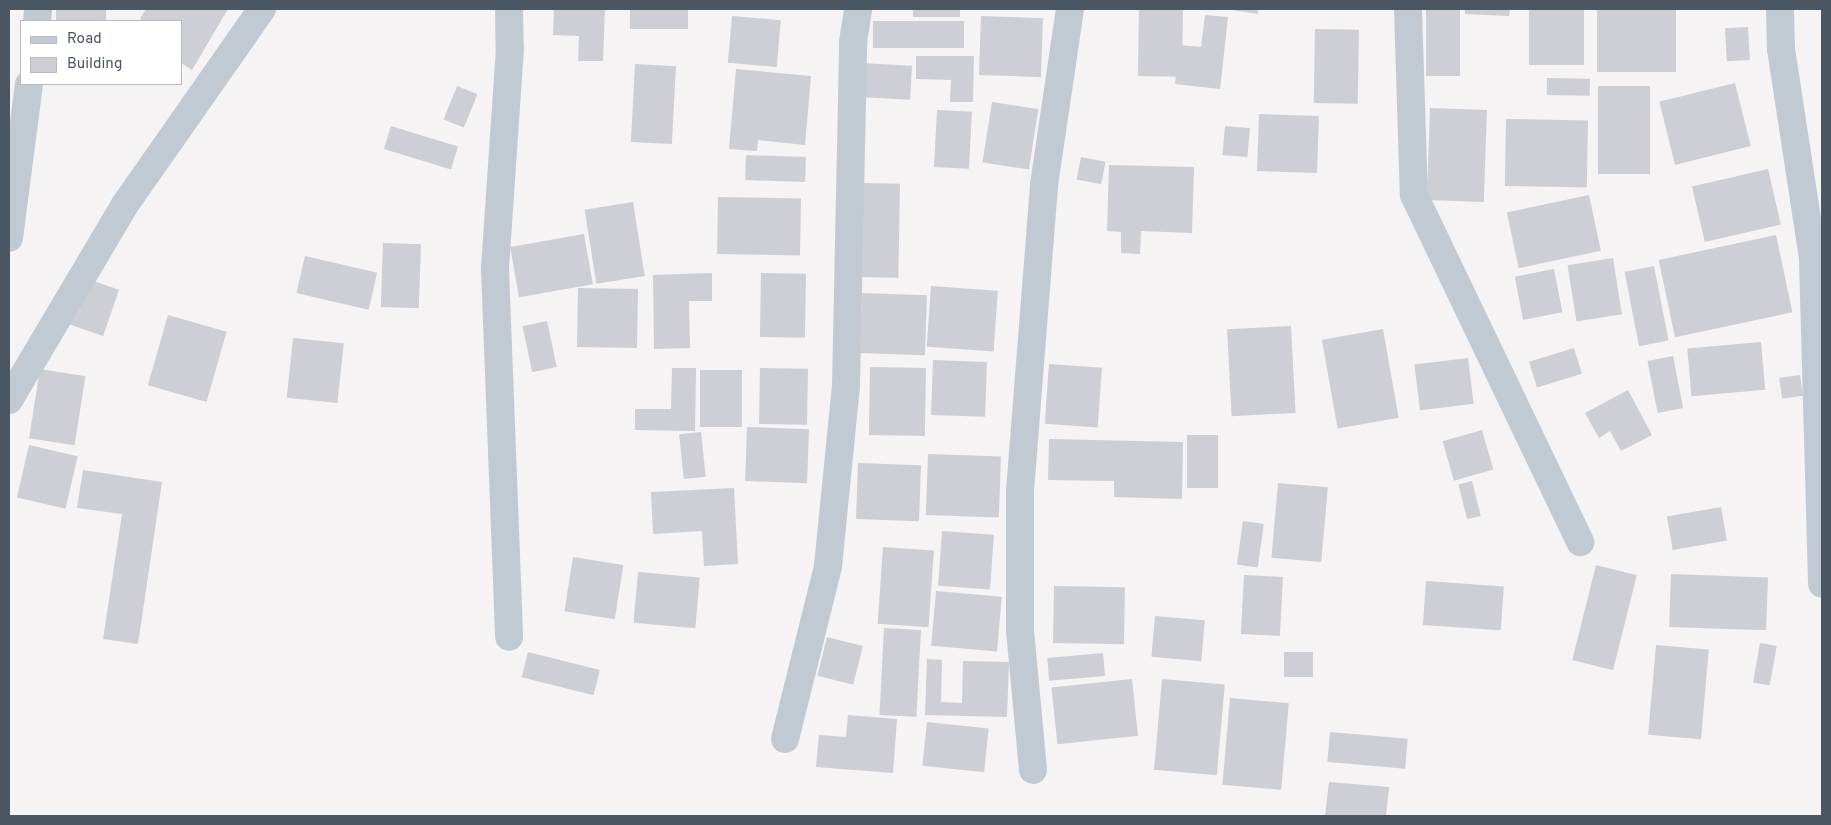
<!DOCTYPE html>
<html>
<head>
<meta charset="utf-8">
<style>
	body { margin:0 }
	#map { position:relative; width:1831px; height:825px; overflow:hidden; background:#f5f3f3; font-family:Overpass,sans-serif }
	div>[style] { position:absolute }
	.building>* { inset:0; background:#cdcfd5; transform-origin:0 0 }
	.street>* { height:28px; margin:-14px; padding:0 14px; transform-origin:14px; border-radius:14px; background:#c1cad2 }
	span { translate:-50% -50%; white-space:nowrap; text-align:center; line-height:1.15; -webkit-text-stroke:4px #fff; paint-order:stroke }
	.frame { position:absolute; inset:0; border:10px solid #4a5661; pointer-events:none }
	.legend { position:absolute; left:20px; top:20px; width:162px; height:65px; box-sizing:border-box; background:#fff; border:1px solid #b7bbc0; margin:0; padding:6px 9px; list-style:none; font-size:15px; color:#4a5661 }
	.legend li { display:flex; align-items:center; gap:10px; height:25px }
	.legend b { width:25px; border:1px solid #b7bbc0 }
</style>
</head>
<body>
<div id="map">
	<div class="building">
		<i style="left:56px;top:9px;width:50px;height:12px"></i>
		<i style="clip-path:polygon(146px 9px,228px 9px,192px 70px,181px 63px,181px 21px,144px 21px,140px 19px)"></i>
		<i style="clip-path:polygon(554px 9px,605px 9px,603px 61px,578px 61px,579px 36px,553px 35px)"></i>
		<i style="left:630px;top:9px;width:58px;height:20px"></i>
		<i style="left:913px;top:9px;width:47px;height:8px"></i>
		<i style="left:1139px;top:9px;width:44px;height:67px;rotate:1deg"></i>
		<i style="clip-path:polygon(1225px 9px,1258px 9px,1258px 14px)"></i>
		<i style="left:1426px;top:9px;width:34px;height:67px"></i>
		<i style="clip-path:polygon(1465px 9px,1510px 9px,1509px 16px,1465px 14px)"></i>
		<i style="left:1529px;top:9px;width:55px;height:56px"></i>
		<i style="left:1597px;top:9px;width:79px;height:63px"></i>
		<i style="clip-path:polygon(1205px 15px,1228px 17px,1220px 89px,1175px 84px,1179px 45px,1201px 47px)"></i>
		<i style="left:732px;top:16px;width:49px;height:47px;rotate:5deg"></i>
		<i style="left:981px;top:16px;width:62px;height:59px;rotate:2deg"></i>
		<i style="left:873px;top:21px;width:91px;height:27px"></i>
		<i style="left:1748px;top:27px;width:33px;height:23px;rotate:87deg"></i>
		<i style="left:1315px;top:29px;width:44px;height:74px;rotate:1deg"></i>
		<i style="clip-path:polygon(916px 56px,974px 56px,973px 102px,950px 102px,951px 80px,916px 79px)"></i>
		<i style="left:860px;top:63px;width:52px;height:34px;rotate:3deg"></i>
		<i style="left:635px;top:64px;width:41px;height:78px;rotate:3deg"></i>
		<i style="clip-path:polygon(736px 69px,811px 76px,805px 145px,758px 140px,757px 151px,729px 149px)"></i>
		<i style="left:1547px;top:78px;width:43px;height:17px;rotate:1deg"></i>
		<i style="left:1735px;top:83px;width:65px;height:78px;rotate:76deg"></i>
		<i style="left:457px;top:86px;width:22px;height:36px;rotate:22deg"></i>
		<i style="left:1598px;top:86px;width:52px;height:88px"></i>
		<i style="left:992px;top:102px;width:47px;height:61px;rotate:9deg"></i>
		<i style="left:1430px;top:108px;width:57px;height:92px;rotate:2deg"></i>
		<i style="left:937px;top:110px;width:35px;height:57px;rotate:3deg"></i>
		<i style="left:1259px;top:114px;width:60px;height:57px;rotate:2deg"></i>
		<i style="left:1506px;top:119px;width:82px;height:67px;rotate:1deg"></i>
		<i style="left:391px;top:126px;width:70px;height:24px;rotate:17deg"></i>
		<i style="left:1225px;top:126px;width:25px;height:29px;rotate:5deg"></i>
		<i style="left:746px;top:155px;width:60px;height:25px;rotate:2deg"></i>
		<i style="left:1081px;top:157px;width:25px;height:23px;rotate:11deg"></i>
		<i style="clip-path:polygon(1109px 165px,1194px 167px,1192px 233px,1141px 231px,1140px 254px,1121px 253px,1121px 232px,1107px 231px)"></i>
		<i style="left:1768px;top:169px;width:57px;height:78px;rotate:77deg"></i>
		<i style="left:861px;top:183px;width:39px;height:94px;rotate:1deg"></i>
		<i style="left:1589px;top:195px;width:57px;height:84px;rotate:78deg"></i>
		<i style="left:718px;top:197px;width:83px;height:57px;rotate:1deg"></i>
		<i style="left:633px;top:202px;width:75px;height:49px;rotate:81deg"></i>
		<i style="left:584px;top:234px;width:51px;height:75px;rotate:80deg"></i>
		<i style="left:1776px;top:235px;width:79px;height:120px;rotate:78deg"></i>
		<i style="left:383px;top:243px;width:38px;height:64px;rotate:2deg"></i>
		<i style="left:305px;top:256px;width:74px;height:38px;rotate:13deg"></i>
		<i style="left:1613px;top:258px;width:57px;height:46px;rotate:81deg"></i>
		<i style="left:1654px;top:266px;width:76px;height:30px;rotate:79deg"></i>
		<i style="left:1554px;top:269px;width:44px;height:40px;rotate:79deg"></i>
		<i style="clip-path:polygon(712px 273px,712px 301px,689px 301px,690px 348px,654px 349px,653px 275px)"></i>
		<i style="left:761px;top:273px;width:45px;height:64px;rotate:1deg"></i>
		<i style="left:85px;top:278px;width:36px;height:49px;rotate:19deg"></i>
		<i style="left:931px;top:286px;width:67px;height:61px;rotate:4deg"></i>
		<i style="left:578px;top:288px;width:60px;height:59px;rotate:1deg"></i>
		<i style="left:862px;top:293px;width:65px;height:60px;rotate:2deg"></i>
		<i style="left:168px;top:315px;width:61px;height:73px;rotate:16deg"></i>
		<i style="left:547px;top:321px;width:47px;height:25px;rotate:78deg"></i>
		<i style="left:1291px;top:326px;width:87px;height:64px;rotate:87deg"></i>
		<i style="left:1383px;top:329px;width:90px;height:62px;rotate:80deg"></i>
		<i style="left:293px;top:338px;width:51px;height:60px;rotate:6deg"></i>
		<i style="left:1761px;top:342px;width:48px;height:74px;rotate:85deg"></i>
		<i style="left:1574px;top:348px;width:27px;height:47px;rotate:73deg"></i>
		<i style="left:1673px;top:356px;width:53px;height:26px;rotate:79deg"></i>
		<i style="left:1468px;top:358px;width:46px;height:54px;rotate:83deg"></i>
		<i style="left:933px;top:360px;width:54px;height:55px;rotate:2deg"></i>
		<i style="left:1049px;top:364px;width:53px;height:60px;rotate:4deg"></i>
		<i style="left:870px;top:367px;width:56px;height:68px;rotate:1deg"></i>
		<i style="clip-path:polygon(672px 368px,696px 368px,695px 431px,635px 430px,635px 409px,671px 409px)"></i>
		<i style="left:760px;top:368px;width:48px;height:56px;rotate:1deg"></i>
		<i style="left:40px;top:369px;width:46px;height:70px;rotate:9deg"></i>
		<i style="left:700px;top:370px;width:42px;height:57px"></i>
		<i style="left:1800px;top:375px;width:21px;height:21px;rotate:82deg"></i>
		<i style="clip-path:polygon(1628px 390px,1652px 435px,1621px 451px,1610px 431px,1599px 438px,1585px 413px)"></i>
		<i style="left:747px;top:427px;width:62px;height:54px;rotate:2deg"></i>
		<i style="left:1482px;top:430px;width:41px;height:41px;rotate:74deg"></i>
		<i style="left:701px;top:432px;width:45px;height:22px;rotate:84deg"></i>
		<i style="left:1187px;top:435px;width:31px;height:53px"></i>
		<i style="clip-path:polygon(1049px 439px,1183px 442px,1182px 499px,1114px 497px,1114px 481px,1048px 480px)"></i>
		<i style="left:29px;top:445px;width:50px;height:54px;rotate:13deg"></i>
		<i style="left:928px;top:454px;width:73px;height:61px;rotate:2deg"></i>
		<i style="left:858px;top:463px;width:63px;height:56px;rotate:2deg"></i>
		<i style="clip-path:polygon(83px 470px,162px 482px,138px 644px,103px 639px,122px 514px,77px 508px)"></i>
		<i style="left:1472px;top:481px;width:36px;height:14px;rotate:76deg"></i>
		<i style="left:1278px;top:483px;width:50px;height:75px;rotate:5deg"></i>
		<i style="clip-path:polygon(734px 488px,738px 564px,704px 566px,702px 531px,653px 534px,651px 492px)"></i>
		<i style="left:1721px;top:507px;width:34px;height:55px;rotate:80deg"></i>
		<i style="left:1243px;top:521px;width:21px;height:44px;rotate:8deg"></i>
		<i style="left:942px;top:531px;width:52px;height:55px;rotate:4deg"></i>
		<i style="left:883px;top:547px;width:51px;height:77px;rotate:4deg"></i>
		<i style="left:573px;top:557px;width:51px;height:55px;rotate:9deg"></i>
		<i style="left:1596px;top:565px;width:42px;height:98px;rotate:14deg"></i>
		<i style="left:638px;top:572px;width:62px;height:51px;rotate:5deg"></i>
		<i style="left:1671px;top:574px;width:97px;height:53px;rotate:2deg"></i>
		<i style="left:1244px;top:575px;width:39px;height:59px;rotate:3deg"></i>
		<i style="left:1426px;top:581px;width:78px;height:44px;rotate:4deg"></i>
		<i style="left:1054px;top:586px;width:71px;height:57px;rotate:1deg"></i>
		<i style="left:936px;top:591px;width:66px;height:55px;rotate:5deg"></i>
		<i style="left:1155px;top:616px;width:50px;height:41px;rotate:5deg"></i>
		<i style="left:884px;top:628px;width:37px;height:87px;rotate:3deg"></i>
		<i style="left:827px;top:637px;width:37px;height:40px;rotate:14deg"></i>
		<i style="left:1760px;top:643px;width:17px;height:40px;rotate:10deg"></i>
		<i style="left:1656px;top:645px;width:53px;height:90px;rotate:5deg"></i>
		<i style="left:528px;top:652px;width:74px;height:26px;rotate:14deg"></i>
		<i style="left:1284px;top:652px;width:29px;height:25px"></i>
		<i style="left:1103px;top:653px;width:23px;height:56px;rotate:85deg"></i>
		<i style="clip-path:polygon(927px 659px,942px 660px,941px 702px,962px 703px,963px 661px,1009px 662px,1007px 717px,925px 715px)"></i>
		<i style="left:1132px;top:679px;width:57px;height:81px;rotate:84deg"></i>
		<i style="left:1162px;top:679px;width:63px;height:91px;rotate:5deg"></i>
		<i style="left:1230px;top:698px;width:59px;height:87px;rotate:5deg"></i>
		<i style="clip-path:polygon(848px 715px,897px 719px,893px 773px,816px 767px,819px 735px,846px 737px)"></i>
		<i style="left:927px;top:722px;width:62px;height:44px;rotate:6deg"></i>
		<i style="left:1330px;top:732px;width:78px;height:30px;rotate:5deg"></i>
		<i style="clip-path:polygon(1329px 782px,1389px 787px,1386px 816px,1325px 816px)"></i>
	</div>
	<div class="street">
		<i style="left:509px;top:9px;width:39px;rotate:89deg"></i>
		<i style="left:510px;top:48px;width:222px;rotate:93.9deg"></i>
		<i style="left:495px;top:269px;width:368px;rotate:87.8deg"></i>
		<i style="left:1408px;top:9px;width:186px;rotate:88.2deg"></i>
		<i style="left:1414px;top:195px;width:385px;rotate:64.4deg"></i>
		<i style="left:1780px;top:9px;width:40px;rotate:88.6deg"></i>
		<i style="left:1781px;top:49px;width:212px;rotate:81.3deg"></i>
		<i style="left:1813px;top:259px;width:325px;rotate:88.4deg"></i>
		<i style="left:37px;top:21px;width:12px;rotate:-85deg"></i>
		<i style="left:9px;top:238px;width:155px;rotate:-82.6deg"></i>
		<i style="left:9px;top:400px;width:226px;rotate:-59.3deg"></i>
		<i style="left:124px;top:206px;width:241px;rotate:-55deg"></i>
		<i style="left:785px;top:739px;width:178px;rotate:-76deg"></i>
		<i style="left:828px;top:566px;width:181px;rotate:-84.3deg"></i>
		<i style="left:846px;top:386px;width:344px;rotate:-88.8deg"></i>
		<i style="left:853px;top:42px;width:33px;rotate:-81deg"></i>
		<i style="left:1033px;top:770px;width:140px;rotate:-95.3deg"></i>
		<i style="left:1020px;top:631px;width:140px;rotate:-90deg"></i>
		<i style="left:1020px;top:491px;width:307px;rotate:-85.5deg"></i>
		<i style="left:1044px;top:185px;width:178px;rotate:-81.6deg"></i>
	</div>
	<div class="frame"></div>
	<ul class="legend">
	<li><b style="height:6px;background:#c1cad2"></b>Road</li>
	<li><b style="height:14px;background:#cdcfd5"></b>Building</li>
	</ul>
</div>
</body>
</html>
